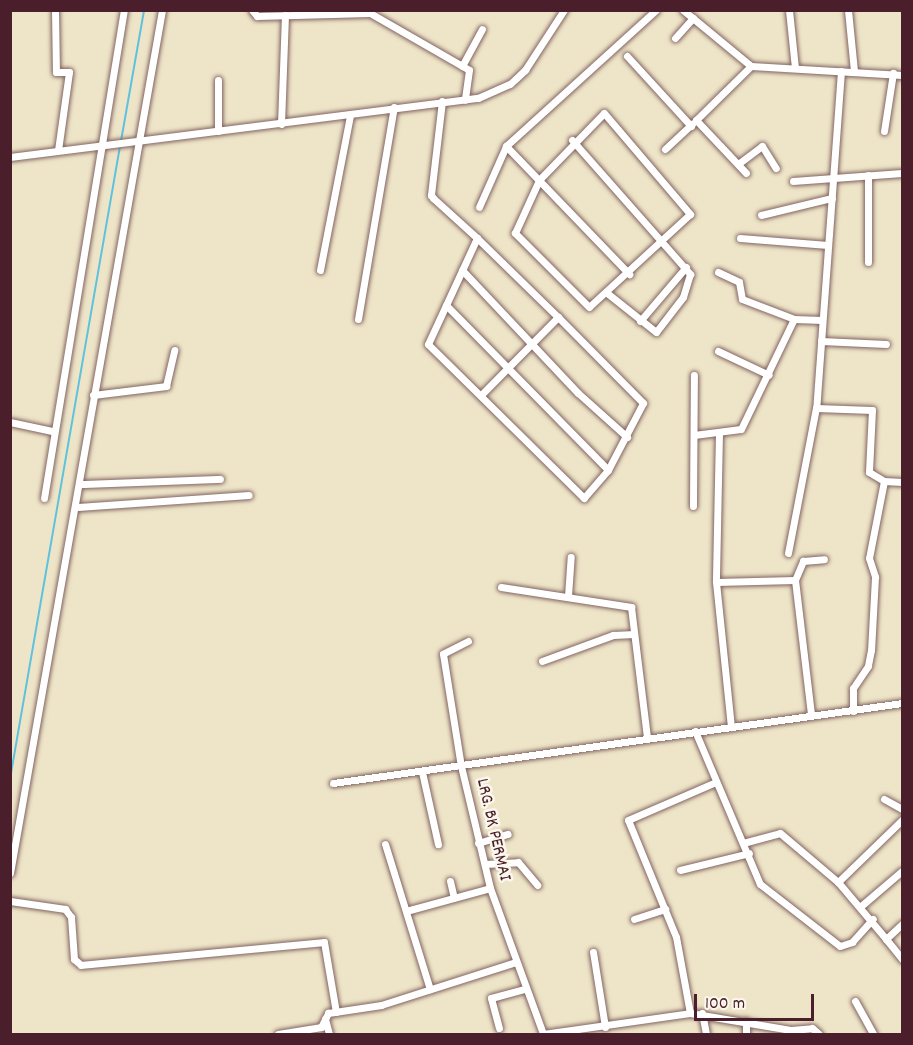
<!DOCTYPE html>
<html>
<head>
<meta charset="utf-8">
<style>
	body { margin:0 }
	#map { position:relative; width:913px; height:1045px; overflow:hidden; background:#eee5c8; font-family:Dekko,sans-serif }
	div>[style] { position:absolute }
	.stream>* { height:2px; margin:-1px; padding:0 1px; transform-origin:1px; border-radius:1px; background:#5fc2dd }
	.roads { filter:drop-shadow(0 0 2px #836462) drop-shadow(0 0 2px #836462) }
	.minor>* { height:7px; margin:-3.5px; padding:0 3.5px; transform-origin:3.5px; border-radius:3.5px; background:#fff }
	span { translate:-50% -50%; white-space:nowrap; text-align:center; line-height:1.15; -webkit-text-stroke:5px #fbf7ec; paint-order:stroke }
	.street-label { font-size:18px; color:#4a1f2b }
	.frame { position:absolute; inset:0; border:12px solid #4a1f2b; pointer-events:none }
	.scale { position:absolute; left:694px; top:994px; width:120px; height:27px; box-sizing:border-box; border:3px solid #4a1f2b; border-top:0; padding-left:8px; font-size:18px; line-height:21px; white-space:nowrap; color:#4a1f2b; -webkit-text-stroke:4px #fbf7ec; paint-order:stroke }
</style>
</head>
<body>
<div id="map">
	<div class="stream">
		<i style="left:121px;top:141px;width:133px;rotate:-80deg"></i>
		<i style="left:10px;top:779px;width:642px;rotate:-80.14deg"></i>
	</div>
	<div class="roads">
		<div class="minor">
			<i style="left:55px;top:10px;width:62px;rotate:89.1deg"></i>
			<i style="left:56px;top:72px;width:13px"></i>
			<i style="left:69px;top:72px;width:79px;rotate:98deg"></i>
			<i style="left:252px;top:10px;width:8px;rotate:50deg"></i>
			<i style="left:257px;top:16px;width:113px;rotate:-1.5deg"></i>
			<i style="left:370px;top:13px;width:114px;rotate:29.9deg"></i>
			<i style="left:469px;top:70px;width:30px;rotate:98deg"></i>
			<i style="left:683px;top:10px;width:88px;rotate:39.5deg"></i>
			<i style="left:751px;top:66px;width:151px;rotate:3.4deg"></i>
			<i style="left:789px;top:10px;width:58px;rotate:84.1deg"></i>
			<i style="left:848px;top:10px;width:61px;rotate:84.4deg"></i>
			<i style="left:675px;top:38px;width:27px;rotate:-48deg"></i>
			<i style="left:627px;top:56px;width:95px;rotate:47.6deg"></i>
			<i style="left:462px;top:66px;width:42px;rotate:-61.6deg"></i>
			<i style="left:841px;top:71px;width:338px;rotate:94.2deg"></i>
			<i style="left:816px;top:408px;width:56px;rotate:2deg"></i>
			<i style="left:872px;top:410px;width:62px;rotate:92.8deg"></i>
			<i style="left:869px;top:472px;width:17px;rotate:31deg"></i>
			<i style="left:884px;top:481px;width:78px;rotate:101deg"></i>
			<i style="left:869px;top:558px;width:20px;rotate:72deg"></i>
			<i style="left:875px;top:577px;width:73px;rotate:93.1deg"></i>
			<i style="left:871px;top:650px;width:16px;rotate:101deg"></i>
			<i style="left:868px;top:666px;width:27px;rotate:124deg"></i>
			<i style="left:853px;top:688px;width:23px;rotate:90deg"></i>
			<i style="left:442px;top:101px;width:95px;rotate:96.7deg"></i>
			<i style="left:431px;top:195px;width:4px;rotate:56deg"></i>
			<i style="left:433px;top:198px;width:59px;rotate:42.3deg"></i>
			<i style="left:477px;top:238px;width:113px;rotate:44.3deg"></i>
			<i style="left:558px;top:317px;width:121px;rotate:45.3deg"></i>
			<i style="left:643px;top:403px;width:76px;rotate:117.6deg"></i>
			<i style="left:608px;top:470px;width:37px;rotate:131deg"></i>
			<i style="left:584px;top:498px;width:219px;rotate:-135.4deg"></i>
			<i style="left:428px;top:344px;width:117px;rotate:-65.2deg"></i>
			<i style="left:604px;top:113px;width:133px;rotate:49.6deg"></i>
			<i style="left:690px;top:214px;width:137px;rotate:137.4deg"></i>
			<i style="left:589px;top:307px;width:105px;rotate:-135deg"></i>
			<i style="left:515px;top:233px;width:58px;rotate:-65.6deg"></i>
			<i style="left:539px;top:180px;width:93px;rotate:-45.9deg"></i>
			<i style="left:281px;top:124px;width:109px;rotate:-87.9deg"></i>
			<i style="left:218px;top:131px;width:51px;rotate:-90deg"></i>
			<i style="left:884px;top:131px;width:59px;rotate:-81.2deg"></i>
			<i style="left:572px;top:140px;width:179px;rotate:48.6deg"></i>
			<i style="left:690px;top:274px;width:24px;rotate:107deg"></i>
			<i style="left:683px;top:297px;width:44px;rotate:127.6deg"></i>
			<i style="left:656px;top:332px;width:63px;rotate:-141.5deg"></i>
			<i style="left:506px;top:146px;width:178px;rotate:46.1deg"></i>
			<i style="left:665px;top:149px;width:37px;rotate:-43deg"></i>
			<i style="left:10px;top:157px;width:472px;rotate:-7.2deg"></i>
			<i style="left:478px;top:98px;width:35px;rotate:-24deg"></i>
			<i style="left:510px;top:84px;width:21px;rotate:-43deg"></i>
			<i style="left:525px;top:70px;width:72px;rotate:-57deg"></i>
			<i style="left:738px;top:164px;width:30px;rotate:-37deg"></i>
			<i style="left:762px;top:146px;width:26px;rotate:58deg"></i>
			<i style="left:746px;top:173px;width:73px;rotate:-133.3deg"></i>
			<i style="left:696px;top:120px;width:77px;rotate:-44.5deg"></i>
			<i style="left:793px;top:181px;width:109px;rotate:-4.2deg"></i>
			<i style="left:479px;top:207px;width:67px;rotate:-66.1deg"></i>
			<i style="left:506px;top:146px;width:202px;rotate:-42.2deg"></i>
			<i style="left:761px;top:215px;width:73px;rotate:-13.5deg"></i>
			<i style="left:740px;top:238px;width:88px;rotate:4.5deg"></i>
			<i style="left:868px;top:262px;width:87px;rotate:-90deg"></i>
			<i style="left:320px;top:270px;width:157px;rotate:-79deg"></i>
			<i style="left:462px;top:270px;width:169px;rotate:46.7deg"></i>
			<i style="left:578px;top:393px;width:66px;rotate:41.9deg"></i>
			<i style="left:718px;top:272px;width:23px;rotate:25deg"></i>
			<i style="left:739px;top:282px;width:17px;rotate:80deg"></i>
			<i style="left:742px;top:299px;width:56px;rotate:21deg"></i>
			<i style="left:446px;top:305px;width:231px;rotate:45.5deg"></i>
			<i style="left:358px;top:319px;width:215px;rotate:-80.4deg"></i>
			<i style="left:640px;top:321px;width:71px;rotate:-49.6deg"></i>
			<i style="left:821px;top:341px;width:65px;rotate:2.6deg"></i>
			<i style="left:718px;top:351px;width:56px;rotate:25.2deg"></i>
			<i style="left:93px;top:395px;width:74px;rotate:-7deg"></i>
			<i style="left:166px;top:386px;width:37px;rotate:-77deg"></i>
			<i style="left:481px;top:395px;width:110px;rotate:-45.4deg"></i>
			<i style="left:10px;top:422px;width:43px;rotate:12.1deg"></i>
			<i style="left:719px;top:433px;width:149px;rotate:91.2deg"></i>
			<i style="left:716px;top:582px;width:146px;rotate:84.1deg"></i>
			<i style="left:694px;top:435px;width:47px;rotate:-7.3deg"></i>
			<i style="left:741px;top:429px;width:122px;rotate:-64.3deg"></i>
			<i style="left:794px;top:319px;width:28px;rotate:2deg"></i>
			<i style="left:884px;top:481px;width:18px;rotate:3deg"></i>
			<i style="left:81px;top:484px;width:139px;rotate:-2.1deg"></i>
			<i style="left:44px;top:498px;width:495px;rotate:-80.7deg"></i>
			<i style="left:693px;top:506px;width:131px;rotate:-89.6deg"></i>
			<i style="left:78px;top:507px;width:171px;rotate:-4deg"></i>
			<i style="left:788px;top:553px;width:148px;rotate:-79.1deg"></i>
			<i style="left:795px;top:580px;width:21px;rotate:-67deg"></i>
			<i style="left:803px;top:561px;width:21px;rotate:-5deg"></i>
			<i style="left:716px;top:582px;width:79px;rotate:-1.5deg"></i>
			<i style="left:795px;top:580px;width:135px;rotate:83.2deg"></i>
			<i style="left:501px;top:587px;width:132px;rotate:8.7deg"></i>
			<i style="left:631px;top:607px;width:132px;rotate:83deg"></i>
			<i style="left:568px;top:596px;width:39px;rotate:-86deg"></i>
			<i style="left:468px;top:641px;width:28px;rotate:153deg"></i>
			<i style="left:443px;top:654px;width:113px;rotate:80.9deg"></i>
			<i style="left:461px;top:766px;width:125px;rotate:76.6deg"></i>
			<i style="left:490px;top:888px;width:155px;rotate:70deg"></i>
			<i style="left:542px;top:661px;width:76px;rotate:-20.1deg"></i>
			<i style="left:613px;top:635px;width:21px;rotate:-3deg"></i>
			<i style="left:695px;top:731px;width:166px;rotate:67deg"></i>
			<i style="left:760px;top:884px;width:101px;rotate:37.8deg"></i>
			<i style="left:840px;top:946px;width:13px;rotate:-18deg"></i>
			<i style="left:852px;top:942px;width:31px;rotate:-48deg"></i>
			<i style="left:422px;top:772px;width:74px;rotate:77.5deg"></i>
			<i style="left:333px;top:783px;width:575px;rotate:-8deg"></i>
			<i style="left:884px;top:799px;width:21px;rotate:29deg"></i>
			<i style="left:478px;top:843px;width:31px;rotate:-17deg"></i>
			<i style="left:743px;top:843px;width:38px;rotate:-15deg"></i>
			<i style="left:780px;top:833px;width:76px;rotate:40.2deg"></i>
			<i style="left:838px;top:882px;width:75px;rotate:49.9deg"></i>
			<i style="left:385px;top:844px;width:152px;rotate:72.8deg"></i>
			<i style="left:485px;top:864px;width:33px;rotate:-3deg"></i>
			<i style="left:518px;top:862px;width:30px;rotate:50deg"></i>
			<i style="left:680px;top:870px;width:71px;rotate:-13.8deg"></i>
			<i style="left:10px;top:873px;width:876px;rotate:-80.01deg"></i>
			<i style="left:450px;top:881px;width:17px;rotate:77deg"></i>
			<i style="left:838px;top:882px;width:89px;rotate:-44.1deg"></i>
			<i style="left:10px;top:901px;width:56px;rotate:8.3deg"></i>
			<i style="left:65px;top:909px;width:10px;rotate:53deg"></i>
			<i style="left:71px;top:917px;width:42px;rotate:85.9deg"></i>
			<i style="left:74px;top:959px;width:9px;rotate:41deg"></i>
			<i style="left:81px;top:965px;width:244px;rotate:-5.4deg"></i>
			<i style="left:324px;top:942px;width:71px;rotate:80.3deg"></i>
			<i style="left:861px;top:906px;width:54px;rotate:-40.5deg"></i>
			<i style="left:406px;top:911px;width:87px;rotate:-15.3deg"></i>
			<i style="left:634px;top:919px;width:33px;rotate:-18deg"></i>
			<i style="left:902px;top:924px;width:22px;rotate:137deg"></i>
			<i style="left:886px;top:939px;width:26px;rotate:51deg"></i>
			<i style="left:593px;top:952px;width:76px;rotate:80.9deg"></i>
			<i style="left:855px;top:1001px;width:38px;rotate:61deg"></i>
			<i style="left:690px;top:1013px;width:77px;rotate:-100.4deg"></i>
			<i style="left:676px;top:937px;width:126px;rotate:-112.3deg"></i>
			<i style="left:628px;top:820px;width:96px;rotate:-23.4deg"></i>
			<i style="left:702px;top:1013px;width:21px;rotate:79deg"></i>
			<i style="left:325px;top:1019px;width:16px;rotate:75deg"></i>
			<i style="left:746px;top:1021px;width:13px;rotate:90deg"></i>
			<i style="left:499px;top:1028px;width:31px;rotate:-105deg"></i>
			<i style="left:491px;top:998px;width:34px;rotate:-15deg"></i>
			<i style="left:278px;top:1034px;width:44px;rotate:-9.2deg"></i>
			<i style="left:321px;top:1027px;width:16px;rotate:-63deg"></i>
			<i style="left:328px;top:1013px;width:54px;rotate:-8.6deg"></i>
			<i style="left:381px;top:1005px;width:142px;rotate:-17.7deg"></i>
			<i style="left:543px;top:1034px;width:148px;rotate:-8.1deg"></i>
			<i style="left:690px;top:1013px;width:102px;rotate:9.6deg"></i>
			<i style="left:791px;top:1030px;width:21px;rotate:-5deg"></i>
			<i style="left:812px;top:1028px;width:9px;rotate:41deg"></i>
		</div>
	</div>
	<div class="street-label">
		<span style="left:492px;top:830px;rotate:77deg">LRG. BK PERMAI</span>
	</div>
	<div class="frame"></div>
	<div class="scale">100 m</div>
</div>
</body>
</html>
